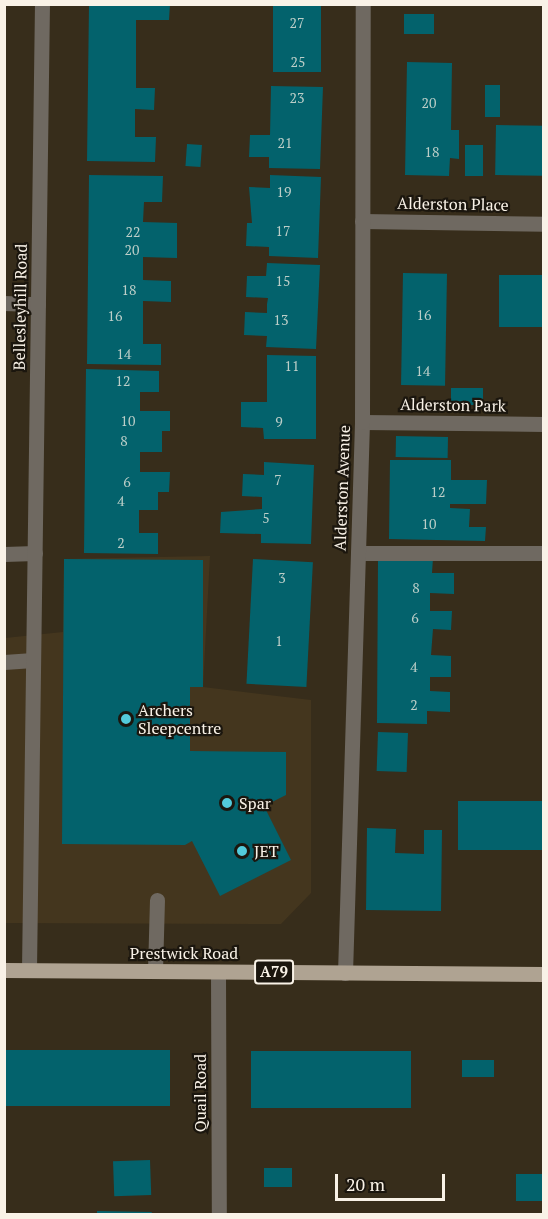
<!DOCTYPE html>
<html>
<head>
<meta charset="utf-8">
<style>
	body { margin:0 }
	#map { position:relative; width:548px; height:1219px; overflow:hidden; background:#372d1b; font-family:"PT Serif",serif }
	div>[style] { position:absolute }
	.built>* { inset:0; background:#44361e }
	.building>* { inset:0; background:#03626c; transform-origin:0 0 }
	.minor>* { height:15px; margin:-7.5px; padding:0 7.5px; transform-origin:7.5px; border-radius:7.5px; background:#6f6961 }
	.major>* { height:15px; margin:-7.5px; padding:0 7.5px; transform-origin:7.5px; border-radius:7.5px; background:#afa392 }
	.dots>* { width:16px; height:16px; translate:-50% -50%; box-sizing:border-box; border:3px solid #1b160e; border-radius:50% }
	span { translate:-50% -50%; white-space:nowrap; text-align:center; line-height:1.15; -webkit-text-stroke:4.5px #1b160e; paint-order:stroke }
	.number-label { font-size:14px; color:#bccec8 }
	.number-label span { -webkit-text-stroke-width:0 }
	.shield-label span { padding:2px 4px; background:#1b160e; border:2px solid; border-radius:4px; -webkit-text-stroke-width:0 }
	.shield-label { font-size:15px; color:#f9f2e7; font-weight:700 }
	.street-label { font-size:16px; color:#f9f2e7 }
	.poi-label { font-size:16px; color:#f9f2e7 }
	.left { translate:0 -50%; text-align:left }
	.frame { position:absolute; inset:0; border:6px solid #f9f2e7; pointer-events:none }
	.scale { position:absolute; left:335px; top:1174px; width:110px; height:27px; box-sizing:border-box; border:3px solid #f9f2e7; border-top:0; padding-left:8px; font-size:18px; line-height:21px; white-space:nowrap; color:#f9f2e7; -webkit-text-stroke:4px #1b160e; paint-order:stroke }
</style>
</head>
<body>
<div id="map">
	<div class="built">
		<i style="clip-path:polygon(210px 556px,203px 687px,311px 700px,311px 893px,281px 924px,5px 923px,5px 638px,63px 632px,64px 559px)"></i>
	</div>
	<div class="building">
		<i style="clip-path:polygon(89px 4px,170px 4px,169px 20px,136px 20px,136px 88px,155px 88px,154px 110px,135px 109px,135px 137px,156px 137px,155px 162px,87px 161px)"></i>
		<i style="left:273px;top:4px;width:48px;height:68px"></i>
		<i style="left:434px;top:14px;width:20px;height:30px;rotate:90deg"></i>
		<i style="clip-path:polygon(407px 62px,452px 63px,451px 130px,459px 130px,459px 159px,450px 158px,449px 176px,405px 175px)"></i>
		<i style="left:485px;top:85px;width:15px;height:32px"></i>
		<i style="clip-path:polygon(271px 86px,323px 87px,320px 169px,269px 168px,269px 157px,249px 157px,250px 135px,270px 135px)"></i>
		<i style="left:496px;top:125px;width:47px;height:50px;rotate:1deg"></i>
		<i style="left:187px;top:144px;width:15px;height:22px;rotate:4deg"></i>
		<i style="left:465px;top:145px;width:18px;height:31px"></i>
		<i style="clip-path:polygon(89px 175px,163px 176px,162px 202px,144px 202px,143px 222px,177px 223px,177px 258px,143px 257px,143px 280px,171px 281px,171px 302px,143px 301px,143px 344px,161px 344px,161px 365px,87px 364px)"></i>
		<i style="clip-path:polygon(270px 175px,321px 177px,318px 258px,269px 256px,269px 247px,246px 246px,247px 223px,252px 223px,249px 187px,270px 188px)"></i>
		<i style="clip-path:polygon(267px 263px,320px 265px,316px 349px,266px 347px,267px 336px,244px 335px,245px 312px,267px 313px,267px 304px,268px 298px,246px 297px,247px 276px,266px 276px)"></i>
		<i style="left:403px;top:273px;width:44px;height:112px;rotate:1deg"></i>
		<i style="left:499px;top:275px;width:44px;height:52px"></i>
		<i style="clip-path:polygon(267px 355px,316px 356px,316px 439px,264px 439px,263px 428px,241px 427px,241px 402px,267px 402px)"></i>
		<i style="clip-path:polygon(86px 369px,159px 371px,159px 392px,140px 392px,140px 411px,170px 411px,170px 431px,162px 431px,162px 452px,140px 452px,140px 472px,170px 472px,169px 492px,158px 492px,158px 510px,139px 510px,139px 533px,158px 533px,158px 554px,84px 553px)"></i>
		<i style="left:451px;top:388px;width:32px;height:17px"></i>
		<i style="left:396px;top:436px;width:52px;height:21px;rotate:1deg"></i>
		<i style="clip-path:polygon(390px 460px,451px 460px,451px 480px,487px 480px,486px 504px,450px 504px,450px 508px,470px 509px,469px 527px,486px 527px,485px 541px,389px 539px)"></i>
		<i style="clip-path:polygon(264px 462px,314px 465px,311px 544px,261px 543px,261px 534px,220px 533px,221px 512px,262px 509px,262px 497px,242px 496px,243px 474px,264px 475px)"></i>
		<i style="clip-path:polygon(378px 558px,433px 558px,432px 573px,454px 573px,454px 594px,430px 593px,430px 611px,452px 611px,451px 630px,433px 629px,431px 655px,451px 656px,451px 677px,430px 677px,430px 691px,450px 692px,450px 712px,427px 711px,427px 724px,377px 723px)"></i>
		<i style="clip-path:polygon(64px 559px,203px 560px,203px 687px,190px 687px,190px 751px,286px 752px,286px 795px,264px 806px,291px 860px,220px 896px,192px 841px,185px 845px,62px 844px)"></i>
		<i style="left:253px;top:559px;width:60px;height:125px;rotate:3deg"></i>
		<i style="left:378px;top:732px;width:30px;height:39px;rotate:2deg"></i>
		<i style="left:458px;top:801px;width:85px;height:49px"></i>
		<i style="clip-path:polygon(367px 828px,396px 829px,395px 853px,424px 854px,424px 830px,442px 830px,441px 911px,366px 910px)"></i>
		<i style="left:4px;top:1050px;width:166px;height:56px"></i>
		<i style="left:251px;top:1051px;width:160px;height:57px"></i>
		<i style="left:462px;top:1060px;width:32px;height:17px"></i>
		<i style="left:150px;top:1160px;width:35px;height:37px;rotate:88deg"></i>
		<i style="left:264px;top:1168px;width:28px;height:19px"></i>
		<i style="left:516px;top:1174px;width:27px;height:27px"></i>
		<i style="clip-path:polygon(97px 1211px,152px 1212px,151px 1214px,97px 1214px)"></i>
	</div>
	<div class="minor">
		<i style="left:362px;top:221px;width:182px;rotate:0.9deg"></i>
		<i style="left:4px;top:303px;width:34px;rotate:2deg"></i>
		<i style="left:362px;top:422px;width:182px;rotate:0.6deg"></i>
		<i style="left:358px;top:553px;width:186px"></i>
		<i style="left:4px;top:554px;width:31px;rotate:-2deg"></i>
		<i style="left:4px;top:662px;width:29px;rotate:-4deg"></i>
		<i style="left:29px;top:970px;width:966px;rotate:-89.23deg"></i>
		<i style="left:155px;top:971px;width:71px;rotate:-88.4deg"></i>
		<i style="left:218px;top:972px;width:242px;rotate:89.8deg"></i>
		<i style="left:345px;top:973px;width:551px;rotate:-88.23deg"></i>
		<i style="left:362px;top:422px;width:418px;rotate:-89.9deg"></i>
	</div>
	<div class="major">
		<i style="left:4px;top:970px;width:540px;rotate:0.42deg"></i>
	</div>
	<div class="dots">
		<i style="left:126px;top:719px;background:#53cbdb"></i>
		<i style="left:227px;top:803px;background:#53cbdb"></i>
		<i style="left:242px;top:851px;background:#53cbdb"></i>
	</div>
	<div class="number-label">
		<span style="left:297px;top:23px">27</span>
		<span style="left:298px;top:62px">25</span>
		<span style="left:297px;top:98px">23</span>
		<span style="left:429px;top:103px">20</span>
		<span style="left:285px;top:143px">21</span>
		<span style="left:432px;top:152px">18</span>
		<span style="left:284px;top:192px">19</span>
		<span style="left:283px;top:231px">17</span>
		<span style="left:133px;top:232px">22</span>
		<span style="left:132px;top:250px">20</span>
		<span style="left:283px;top:281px">15</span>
		<span style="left:129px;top:290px">18</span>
		<span style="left:424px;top:315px">16</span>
		<span style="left:115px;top:316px">16</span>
		<span style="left:281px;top:320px">13</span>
		<span style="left:124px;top:354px">14</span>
		<span style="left:292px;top:366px">11</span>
		<span style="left:423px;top:371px">14</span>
		<span style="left:123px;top:381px">12</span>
		<span style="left:128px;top:421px">10</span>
		<span style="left:279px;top:422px">9</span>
		<span style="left:124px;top:441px">8</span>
		<span style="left:278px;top:480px">7</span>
		<span style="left:127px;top:482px">6</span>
		<span style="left:438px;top:492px">12</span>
		<span style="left:121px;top:501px">4</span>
		<span style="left:266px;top:518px">5</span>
		<span style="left:429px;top:524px">10</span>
		<span style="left:121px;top:543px">2</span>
		<span style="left:282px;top:578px">3</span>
		<span style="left:416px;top:588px">8</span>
		<span style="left:415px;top:618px">6</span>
		<span style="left:279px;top:641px">1</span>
		<span style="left:414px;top:667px">4</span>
		<span style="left:414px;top:705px">2</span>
	</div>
	<div class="shield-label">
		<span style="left:274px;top:972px">A79</span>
	</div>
	<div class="street-label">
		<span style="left:453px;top:204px;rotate:1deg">Alderston Place</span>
		<span style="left:20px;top:307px;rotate:-89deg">Bellesleyhill Road</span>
		<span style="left:453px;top:405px;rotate:1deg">Alderston Park</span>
		<span style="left:342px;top:488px;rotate:-88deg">Alderston Avenue</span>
		<span style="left:184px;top:953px">Prestwick Road</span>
		<span style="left:200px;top:1093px;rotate:-90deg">Quail Road</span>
	</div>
	<div class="poi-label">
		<span class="left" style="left:138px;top:719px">Archers<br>Sleepcentre</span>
		<span class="left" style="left:239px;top:803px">Spar</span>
		<span class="left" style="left:254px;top:851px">JET</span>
	</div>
	<div class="frame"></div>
	<div class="scale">20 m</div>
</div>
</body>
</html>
